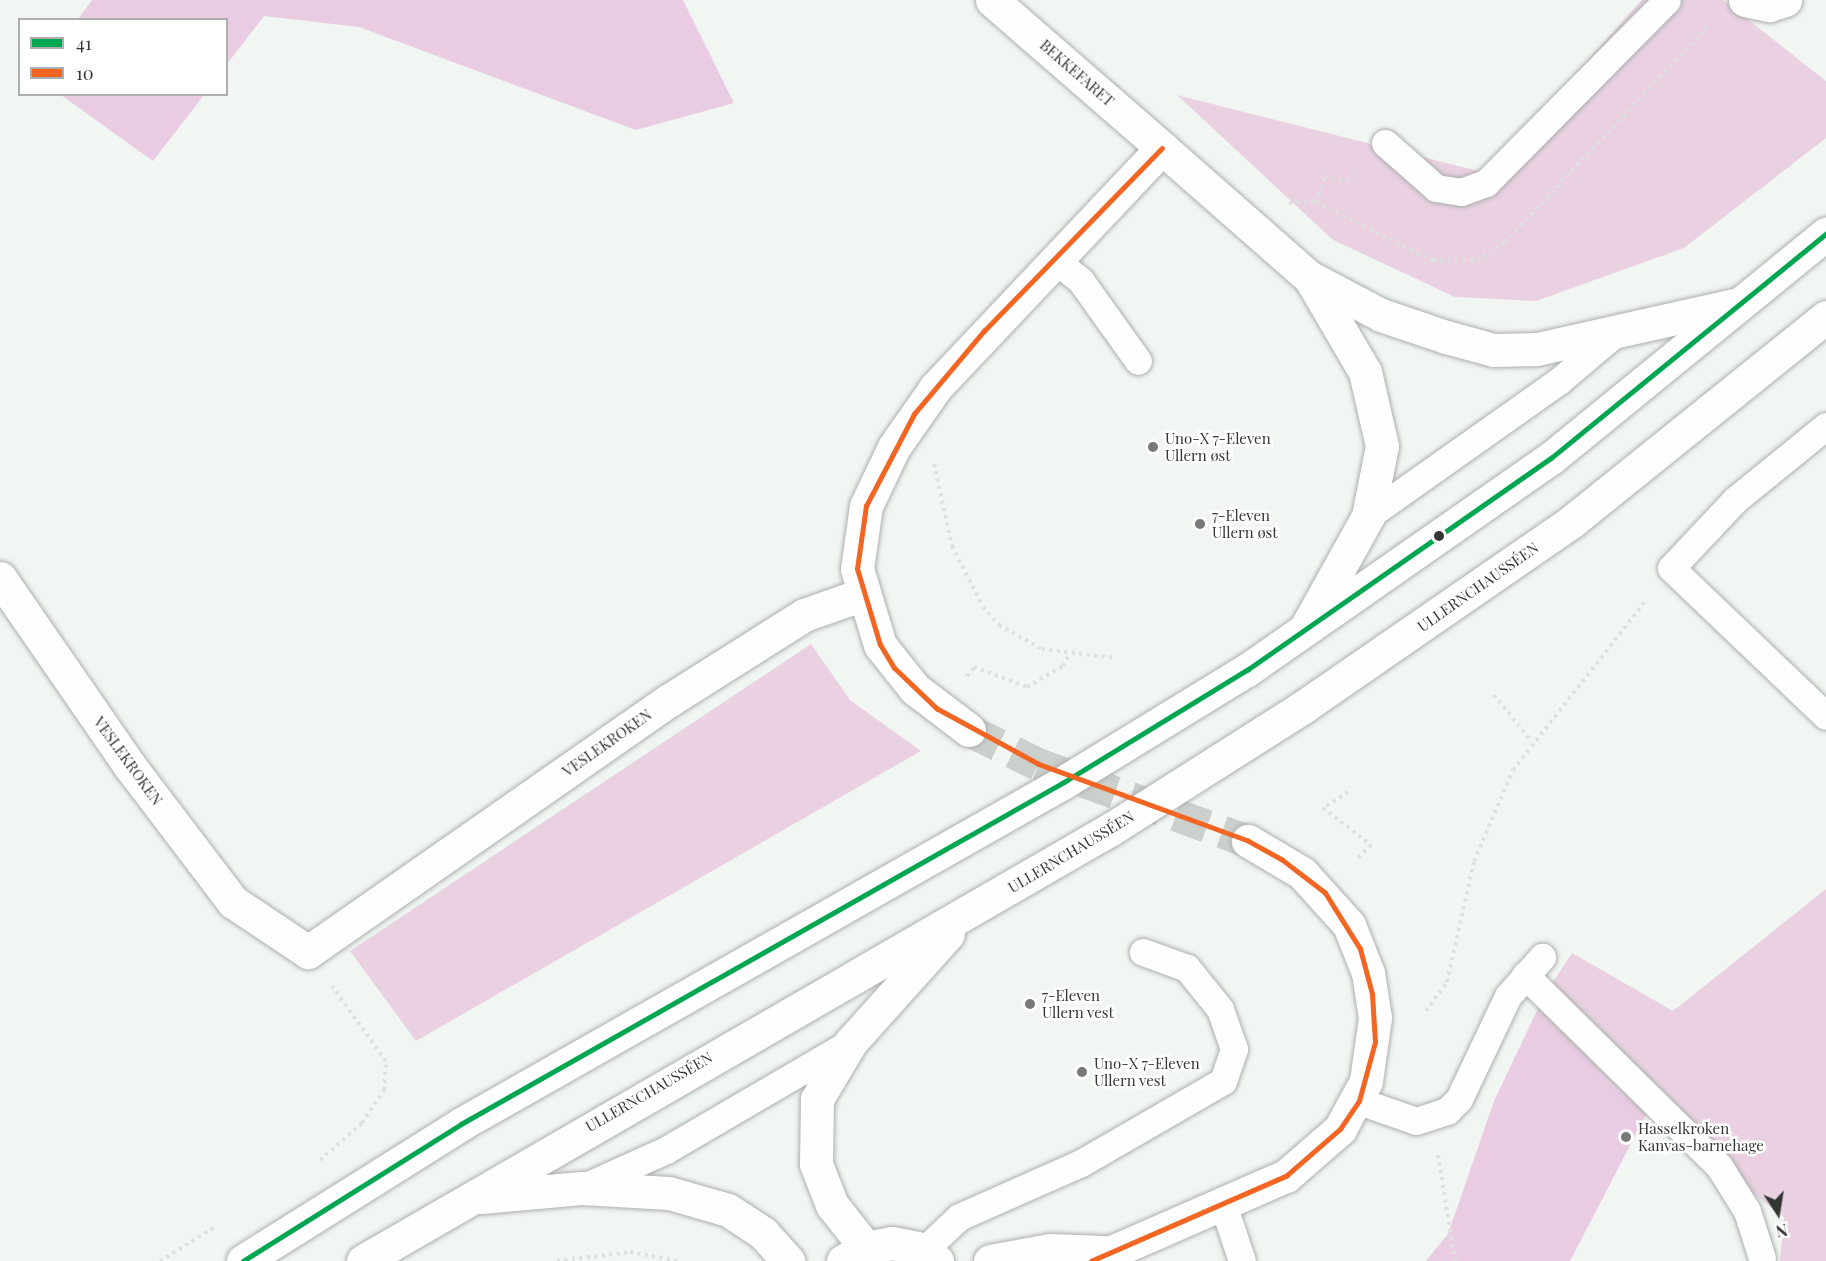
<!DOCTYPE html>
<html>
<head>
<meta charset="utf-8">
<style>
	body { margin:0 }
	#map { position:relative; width:1826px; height:1261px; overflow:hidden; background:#f1f6f3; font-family:"Playfair Display",serif }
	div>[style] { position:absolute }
	.green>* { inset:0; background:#e9d1e2 }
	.forest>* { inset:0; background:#e9cce1 }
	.highway-tunnel>* { height:33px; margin-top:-16.5px; transform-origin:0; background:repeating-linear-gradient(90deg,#cbd0cd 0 33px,transparent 0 49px) }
	.path>* { height:4px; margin-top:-2px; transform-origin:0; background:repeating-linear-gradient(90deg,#dee0df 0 3px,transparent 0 7.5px) }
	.roads { filter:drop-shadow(0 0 2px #acafad) drop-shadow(0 0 2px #acafad) }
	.lane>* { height:27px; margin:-13.5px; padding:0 13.5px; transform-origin:13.5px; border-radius:13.5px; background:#fdfefd }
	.street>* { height:33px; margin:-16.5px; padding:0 16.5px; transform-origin:16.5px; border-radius:16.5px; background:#fdfefd }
	.secondary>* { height:33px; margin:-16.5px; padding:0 16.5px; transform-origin:16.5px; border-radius:16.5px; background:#fdfefd }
	.highway>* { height:33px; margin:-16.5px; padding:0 16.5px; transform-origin:16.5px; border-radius:16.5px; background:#fdfefd }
	.bus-1>* { height:4.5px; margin:-2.25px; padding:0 2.25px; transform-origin:2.25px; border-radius:2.25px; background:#00a651 }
	.bus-2>* { height:4.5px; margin:-2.25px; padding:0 2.25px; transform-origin:2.25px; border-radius:2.25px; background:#f26522 }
	.dots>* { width:16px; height:16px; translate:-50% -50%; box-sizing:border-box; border:3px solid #fff; border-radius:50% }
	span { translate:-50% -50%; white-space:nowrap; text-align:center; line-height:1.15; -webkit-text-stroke:5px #fff; paint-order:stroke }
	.street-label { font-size:15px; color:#333634 }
	.poi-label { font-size:15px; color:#333634 }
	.left { translate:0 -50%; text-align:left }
	.legend { position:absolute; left:18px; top:18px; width:210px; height:78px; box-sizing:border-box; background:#fff; border:2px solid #adafae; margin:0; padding:8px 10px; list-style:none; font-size:18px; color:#333634 }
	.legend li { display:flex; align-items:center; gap:12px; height:30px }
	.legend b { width:30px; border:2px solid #adafae }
	.north { position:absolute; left:1748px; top:1183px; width:60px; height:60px; -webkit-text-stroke:4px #fff; paint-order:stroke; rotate:168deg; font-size:16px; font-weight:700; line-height:24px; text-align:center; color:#333634 }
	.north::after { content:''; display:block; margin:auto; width:21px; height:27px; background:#333634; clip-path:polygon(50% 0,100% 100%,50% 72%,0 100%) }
</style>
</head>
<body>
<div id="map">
	<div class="green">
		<i style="clip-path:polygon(1642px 0,1723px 0,1826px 81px,1826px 138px,1684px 248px,1536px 301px,1455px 297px,1333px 240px,1177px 95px,1486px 173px)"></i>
		<i style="clip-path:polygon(811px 644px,850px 700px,921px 751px,416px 1041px,350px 951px)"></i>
		<i style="clip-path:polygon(1826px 889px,1826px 1261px,1780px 1261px,1784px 1217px,1607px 1082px,1545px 994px,1572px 953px,1673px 1011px)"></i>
	</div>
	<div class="forest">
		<i style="clip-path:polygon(92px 0,683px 0,734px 103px,636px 130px,359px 27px,264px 16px,227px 64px,226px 20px,78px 19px)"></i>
		<i style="clip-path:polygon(61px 95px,204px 95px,153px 161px)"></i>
		<i style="clip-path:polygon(1545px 994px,1607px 1082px,1647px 1113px,1570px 1261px,1426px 1261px,1448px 1234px,1494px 1101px)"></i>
	</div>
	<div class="highway-tunnel">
		<i style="left:969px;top:730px;width:77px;rotate:26.2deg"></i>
		<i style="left:1038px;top:764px;width:224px;rotate:20.1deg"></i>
	</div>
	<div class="path">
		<i style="left:1316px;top:202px;width:28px;rotate:-71deg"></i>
		<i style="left:1325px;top:176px;width:22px;rotate:16deg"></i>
		<i style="left:1346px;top:182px;width:16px;rotate:-45deg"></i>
		<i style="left:1289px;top:203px;width:27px;rotate:-2deg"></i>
		<i style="left:1316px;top:202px;width:131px;rotate:26.8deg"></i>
		<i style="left:1433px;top:261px;width:44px"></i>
		<i style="left:1477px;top:261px;width:34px;rotate:-34deg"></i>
		<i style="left:1505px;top:242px;width:301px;rotate:-46.8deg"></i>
		<i style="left:934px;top:464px;width:84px;rotate:77.6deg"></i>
		<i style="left:952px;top:546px;width:68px;rotate:63.1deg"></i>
		<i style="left:983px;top:607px;width:24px;rotate:48deg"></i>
		<i style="left:999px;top:625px;width:49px;rotate:29.2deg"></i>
		<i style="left:1042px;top:649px;width:74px;rotate:7deg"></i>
		<i style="left:967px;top:676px;width:11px;rotate:-52deg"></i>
		<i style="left:974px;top:667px;width:57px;rotate:20.7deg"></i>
		<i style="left:1027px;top:687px;width:42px;rotate:-30.3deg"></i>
		<i style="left:1063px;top:666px;width:15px;rotate:-62deg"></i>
		<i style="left:1494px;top:695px;width:60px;rotate:51deg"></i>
		<i style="left:1348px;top:792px;width:30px;rotate:147deg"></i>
		<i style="left:1323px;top:808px;width:61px;rotate:37.6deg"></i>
		<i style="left:1371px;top:845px;width:18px;rotate:135deg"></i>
		<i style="left:1426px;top:1011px;width:36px;rotate:-54deg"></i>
		<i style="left:1447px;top:982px;width:124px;rotate:-77.4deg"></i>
		<i style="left:1474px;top:861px;width:99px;rotate:-66.8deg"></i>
		<i style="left:1513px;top:770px;width:217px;rotate:-51.9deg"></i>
		<i style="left:1438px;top:1155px;width:107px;rotate:80.9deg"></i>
		<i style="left:320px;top:1160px;width:56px;rotate:-41.4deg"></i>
		<i style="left:362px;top:1123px;width:40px;rotate:-56deg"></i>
		<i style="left:384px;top:1090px;width:29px;rotate:-86deg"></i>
		<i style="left:386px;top:1061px;width:92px;rotate:-125.8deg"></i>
		<i style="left:160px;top:1261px;width:65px;rotate:-31.7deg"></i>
		<i style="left:557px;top:1261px;width:74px;rotate:-7deg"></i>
		<i style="left:630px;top:1252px;width:49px;rotate:10.6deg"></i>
	</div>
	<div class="roads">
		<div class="lane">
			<i style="left:1385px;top:143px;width:68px;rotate:41.4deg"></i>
			<i style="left:1436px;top:188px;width:25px;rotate:9deg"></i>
			<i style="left:1461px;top:192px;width:27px;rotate:-20deg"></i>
			<i style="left:1486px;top:183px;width:257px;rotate:-45.3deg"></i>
			<i style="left:1054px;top:259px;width:35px;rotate:39deg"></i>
			<i style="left:1081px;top:281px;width:98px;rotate:54.5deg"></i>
			<i style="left:1826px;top:426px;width:117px;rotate:140.9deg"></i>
			<i style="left:1735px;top:500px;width:93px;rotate:133.3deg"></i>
			<i style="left:1671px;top:568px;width:214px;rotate:43.7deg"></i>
			<i style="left:1368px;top:516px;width:235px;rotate:-35.3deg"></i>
			<i style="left:1560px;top:380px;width:68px;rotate:-40.2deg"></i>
			<i style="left:1525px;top:975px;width:272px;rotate:44.6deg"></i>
			<i style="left:1719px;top:1166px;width:53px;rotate:58.1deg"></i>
			<i style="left:1747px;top:1211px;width:49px;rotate:72.3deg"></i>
			<i style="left:1359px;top:1101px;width:60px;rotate:19.3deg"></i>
			<i style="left:1416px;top:1121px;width:33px;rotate:-18deg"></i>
			<i style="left:1447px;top:1111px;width:17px;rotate:-45deg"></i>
			<i style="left:1459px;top:1099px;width:114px;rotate:-64.6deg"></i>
			<i style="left:1508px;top:996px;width:52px;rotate:-48.9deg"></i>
			<i style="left:586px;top:1186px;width:88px;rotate:-24.2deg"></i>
			<i style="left:666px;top:1150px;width:214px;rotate:-30.3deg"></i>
			<i style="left:1223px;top:1204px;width:60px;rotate:71.6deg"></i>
			<i style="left:922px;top:1252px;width:51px;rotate:-43.4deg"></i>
			<i style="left:959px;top:1217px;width:133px;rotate:-23.9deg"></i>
			<i style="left:1081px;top:1163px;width:164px;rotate:-30deg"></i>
			<i style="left:1223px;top:1081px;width:34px;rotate:-71deg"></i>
			<i style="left:1234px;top:1049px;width:42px;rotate:-109.3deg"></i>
			<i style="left:1220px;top:1009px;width:53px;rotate:-128.8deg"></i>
			<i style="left:1187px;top:968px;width:47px;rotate:-160deg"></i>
		</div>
		<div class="street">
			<i style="left:1745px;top:0;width:25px;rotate:12deg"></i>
			<i style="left:1769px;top:5px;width:17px;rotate:-17deg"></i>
			<i style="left:0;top:578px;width:227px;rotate:55.4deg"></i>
			<i style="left:129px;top:765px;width:172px;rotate:52.8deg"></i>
			<i style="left:233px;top:902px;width:90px;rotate:33.7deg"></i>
			<i style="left:308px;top:952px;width:439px;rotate:-34.9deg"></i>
			<i style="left:668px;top:701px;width:161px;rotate:-32.3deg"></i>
			<i style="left:804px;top:615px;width:60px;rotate:-19.3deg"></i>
		</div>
		<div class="secondary">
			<i style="left:992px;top:0;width:225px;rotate:41deg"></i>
		</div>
		<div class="highway">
			<i style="left:1308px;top:624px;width:124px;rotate:-60.9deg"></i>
			<i style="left:1368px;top:516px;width:71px;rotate:-78.7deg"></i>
			<i style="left:1382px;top:446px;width:76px;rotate:-102.9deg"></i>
			<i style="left:1365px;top:372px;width:109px;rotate:-120.3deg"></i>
			<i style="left:969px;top:730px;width:68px;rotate:-142.8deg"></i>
			<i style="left:915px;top:689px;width:56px;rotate:-128.5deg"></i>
			<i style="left:880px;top:645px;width:79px;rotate:-106.8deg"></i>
			<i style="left:857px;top:569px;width:64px;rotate:-81.9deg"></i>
			<i style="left:866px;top:506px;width:65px;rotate:-64.6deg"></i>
			<i style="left:894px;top:447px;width:73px;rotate:-55deg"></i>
			<i style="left:936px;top:387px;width:329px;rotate:-46.6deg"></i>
			<i style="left:1162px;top:148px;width:196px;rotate:41.3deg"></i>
			<i style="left:1309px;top:277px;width:81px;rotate:27.8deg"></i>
			<i style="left:1381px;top:315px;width:69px;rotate:18.7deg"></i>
			<i style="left:1446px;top:337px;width:50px;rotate:15.2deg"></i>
			<i style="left:1494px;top:350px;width:43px;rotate:-1.3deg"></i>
			<i style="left:1537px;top:349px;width:206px;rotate:-12.6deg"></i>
			<i style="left:481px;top:1197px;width:101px;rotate:-5.1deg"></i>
			<i style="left:582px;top:1188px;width:87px;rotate:3.3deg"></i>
			<i style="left:669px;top:1193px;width:61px;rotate:16.1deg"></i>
			<i style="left:728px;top:1210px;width:42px;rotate:33.3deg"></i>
			<i style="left:763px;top:1233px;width:38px;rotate:48deg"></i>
			<i style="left:866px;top:1248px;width:55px;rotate:-128.3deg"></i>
			<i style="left:832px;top:1205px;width:44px;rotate:-111.3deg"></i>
			<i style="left:816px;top:1164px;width:65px;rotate:-89.1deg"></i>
			<i style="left:817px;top:1099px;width:66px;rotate:-59.2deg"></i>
			<i style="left:851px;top:1042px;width:145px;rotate:-48.1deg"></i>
			<i style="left:243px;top:1261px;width:257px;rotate:-32.1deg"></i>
			<i style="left:461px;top:1124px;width:693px;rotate:-29.56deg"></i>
			<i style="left:1064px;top:782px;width:215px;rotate:-31.5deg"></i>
			<i style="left:1247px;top:670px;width:371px;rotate:-34.9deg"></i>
			<i style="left:1551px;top:458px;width:355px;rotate:-39.2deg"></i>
			<i style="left:363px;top:1261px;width:864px;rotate:-30.01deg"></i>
			<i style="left:1111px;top:829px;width:227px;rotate:-32.4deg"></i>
			<i style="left:1303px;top:707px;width:326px;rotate:-34.6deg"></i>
			<i style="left:1571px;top:522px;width:327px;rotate:-38.8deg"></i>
			<i style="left:843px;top:1261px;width:26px;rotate:-29deg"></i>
			<i style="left:866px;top:1248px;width:26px;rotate:-11deg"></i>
			<i style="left:892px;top:1243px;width:25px;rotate:11deg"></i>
			<i style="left:917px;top:1248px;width:24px;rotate:33deg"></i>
			<i style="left:990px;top:1261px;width:61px;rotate:-10.4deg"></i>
			<i style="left:1050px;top:1250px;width:53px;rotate:2.2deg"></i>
			<i style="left:1091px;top:1261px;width:213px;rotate:-23.6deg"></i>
			<i style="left:1286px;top:1176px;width:72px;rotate:-41deg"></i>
			<i style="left:1340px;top:1129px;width:55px;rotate:-61.6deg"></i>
			<i style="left:1366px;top:1081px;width:64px;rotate:-81.9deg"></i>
			<i style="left:1375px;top:1018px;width:46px;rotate:-98.8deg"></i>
			<i style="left:1368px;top:973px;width:52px;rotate:-111.6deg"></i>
			<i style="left:1349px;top:925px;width:70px;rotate:-132.1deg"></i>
			<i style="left:1302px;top:873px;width:63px;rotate:-149.3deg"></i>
		</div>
	</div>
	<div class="bus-1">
		<i style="left:243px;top:1261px;width:257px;rotate:-32.1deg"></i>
		<i style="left:461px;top:1124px;width:693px;rotate:-29.56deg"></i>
		<i style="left:1064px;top:782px;width:215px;rotate:-31.5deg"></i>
		<i style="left:1247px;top:670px;width:371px;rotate:-34.9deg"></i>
		<i style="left:1551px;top:458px;width:355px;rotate:-39.2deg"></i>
	</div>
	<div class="bus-2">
		<i style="left:1091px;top:1261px;width:213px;rotate:-23.6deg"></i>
		<i style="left:1286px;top:1176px;width:72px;rotate:-41deg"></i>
		<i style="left:1340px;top:1129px;width:34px;rotate:-56deg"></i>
		<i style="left:1359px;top:1101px;width:61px;rotate:-74.8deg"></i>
		<i style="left:1375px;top:1042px;width:48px;rotate:-93.6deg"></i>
		<i style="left:1372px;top:994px;width:47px;rotate:-104.9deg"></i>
		<i style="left:1360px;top:949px;width:66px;rotate:-122deg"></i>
		<i style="left:1325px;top:893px;width:54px;rotate:-142.5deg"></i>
		<i style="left:1282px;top:860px;width:39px;rotate:-151deg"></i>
		<i style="left:1248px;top:841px;width:224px;rotate:-159.9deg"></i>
		<i style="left:1038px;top:764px;width:115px;rotate:-151.4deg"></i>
		<i style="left:937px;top:709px;width:59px;rotate:-136.4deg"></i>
		<i style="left:894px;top:668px;width:27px;rotate:-121deg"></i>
		<i style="left:880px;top:645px;width:79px;rotate:-106.8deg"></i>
		<i style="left:857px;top:569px;width:64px;rotate:-81.9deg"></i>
		<i style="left:866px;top:506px;width:104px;rotate:-62.4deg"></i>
		<i style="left:914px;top:414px;width:109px;rotate:-49.9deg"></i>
		<i style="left:984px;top:331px;width:255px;rotate:-45.8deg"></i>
	</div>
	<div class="dots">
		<i style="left:1153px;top:447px;background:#767977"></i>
		<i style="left:1200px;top:524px;background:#767977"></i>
		<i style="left:1439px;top:536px;background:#333634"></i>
		<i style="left:1030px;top:1004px;background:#767977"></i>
		<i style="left:1082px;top:1072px;background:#767977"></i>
		<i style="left:1626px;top:1137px;background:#767977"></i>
	</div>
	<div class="street-label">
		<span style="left:1077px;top:73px;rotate:41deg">BEKKEFARET</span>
		<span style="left:1478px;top:587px;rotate:-35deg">ULLERNCHAUSSÉEN</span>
		<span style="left:607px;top:743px;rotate:-35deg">VESLEKROKEN</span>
		<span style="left:128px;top:761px;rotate:54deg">VESLEKROKEN</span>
		<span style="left:1071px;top:852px;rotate:-31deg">ULLERNCHAUSSÉEN</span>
		<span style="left:649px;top:1092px;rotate:-30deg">ULLERNCHAUSSÉEN</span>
	</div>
	<div class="poi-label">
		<span class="left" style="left:1165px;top:447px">Uno-X 7-Eleven<br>Ullern øst</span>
		<span class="left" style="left:1212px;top:524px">7-Eleven<br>Ullern øst</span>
		<span class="left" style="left:1042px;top:1004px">7-Eleven<br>Ullern vest</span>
		<span class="left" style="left:1094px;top:1072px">Uno-X 7-Eleven<br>Ullern vest</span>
		<span class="left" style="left:1638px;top:1137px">Hasselkroken<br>Kanvas-barnehage</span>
	</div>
	<ul class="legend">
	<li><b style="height:8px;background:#00a651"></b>41</li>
	<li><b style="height:8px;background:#f26522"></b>10</li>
	</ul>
	<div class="north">N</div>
</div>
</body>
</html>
